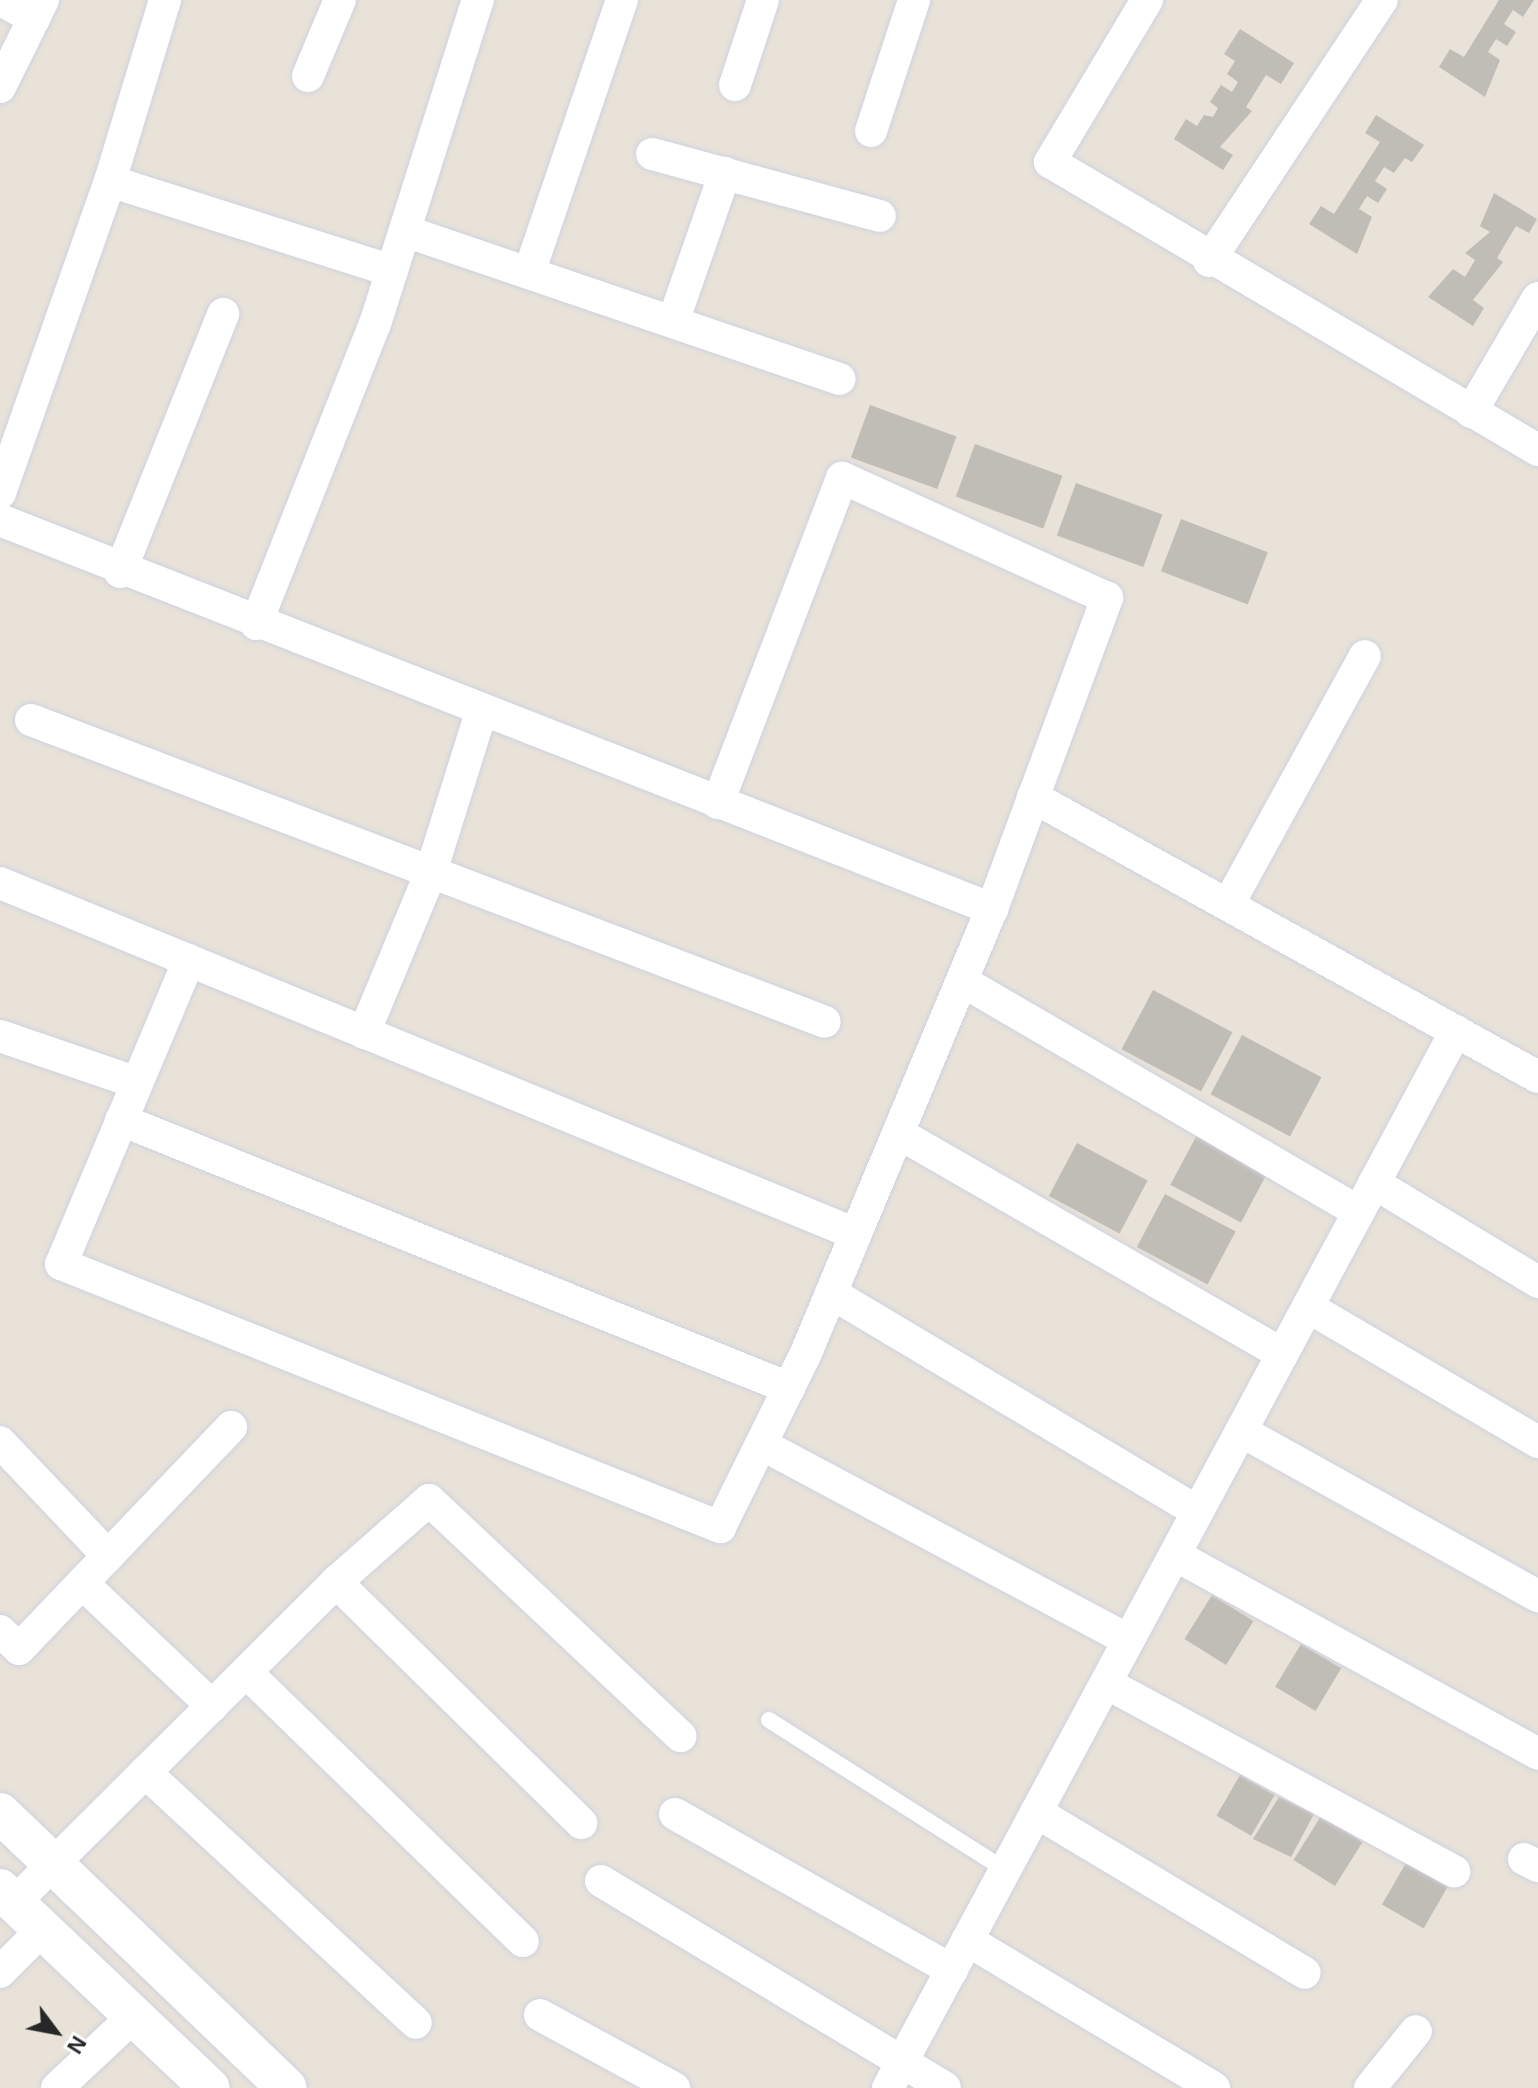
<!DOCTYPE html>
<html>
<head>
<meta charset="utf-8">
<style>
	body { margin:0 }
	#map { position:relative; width:1538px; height:2088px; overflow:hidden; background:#e8e2d9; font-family:Helvetica,sans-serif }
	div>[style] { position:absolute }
	.building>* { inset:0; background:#c0bcb6; transform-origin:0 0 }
	.roads { filter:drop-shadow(0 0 2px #cfd2df) drop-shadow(0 0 2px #cfd2df) }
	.service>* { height:16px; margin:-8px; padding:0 8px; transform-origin:8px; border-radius:8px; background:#fff }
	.minor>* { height:32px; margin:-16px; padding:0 16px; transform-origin:16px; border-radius:16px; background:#fff }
	.tertiary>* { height:40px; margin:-20px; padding:0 20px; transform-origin:20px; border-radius:20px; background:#fff }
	span { translate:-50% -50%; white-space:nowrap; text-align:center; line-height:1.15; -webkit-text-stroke:8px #fff; paint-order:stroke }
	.north { position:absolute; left:16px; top:1992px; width:80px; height:80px; -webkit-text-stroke:6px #fff; paint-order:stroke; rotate:122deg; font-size:22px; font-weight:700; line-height:32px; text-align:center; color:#272727 }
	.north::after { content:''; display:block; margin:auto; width:28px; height:36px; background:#272727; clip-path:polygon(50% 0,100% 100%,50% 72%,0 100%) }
</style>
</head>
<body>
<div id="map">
	<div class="building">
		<i style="clip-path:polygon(1499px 0,1534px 0,1523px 17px,1513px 10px,1504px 24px,1516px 32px,1507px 46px,1496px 39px,1488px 52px,1500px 60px,1485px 97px,1439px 67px,1450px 49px,1464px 57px)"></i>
		<i style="clip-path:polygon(1240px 29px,1294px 63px,1281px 84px,1266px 75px,1246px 107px,1252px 111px,1220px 147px,1233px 155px,1223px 170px,1174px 139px,1186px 119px,1197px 126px,1204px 115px,1213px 117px,1218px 108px,1210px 102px,1221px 85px,1232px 92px,1238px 82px,1227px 74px,1235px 61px,1224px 54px)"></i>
		<i style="clip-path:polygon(1376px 115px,1424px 145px,1412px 162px,1405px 158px,1394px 173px,1384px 167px,1375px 181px,1387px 189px,1378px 203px,1367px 196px,1359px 209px,1372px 217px,1357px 254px,1309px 224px,1321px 206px,1334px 214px,1380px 142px,1365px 133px)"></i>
		<i style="clip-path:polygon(1494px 193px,1537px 219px,1529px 233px,1516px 226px,1497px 258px,1503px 262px,1473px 300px,1484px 308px,1473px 326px,1428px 297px,1453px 269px,1465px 277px,1475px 260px,1465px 253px,1490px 232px,1480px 226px)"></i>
		<i style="left:870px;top:405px;width:92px;height:56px;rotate:20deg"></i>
		<i style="left:975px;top:444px;width:93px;height:56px;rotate:20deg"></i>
		<i style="left:1076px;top:483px;width:92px;height:56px;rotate:20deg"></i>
		<i style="left:1181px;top:519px;width:93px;height:56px;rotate:21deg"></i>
		<i style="left:1153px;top:990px;width:90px;height:67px;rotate:28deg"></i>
		<i style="left:1242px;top:1035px;width:90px;height:67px;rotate:28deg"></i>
		<i style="left:1199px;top:1131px;width:80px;height:61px;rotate:28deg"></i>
		<i style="left:1077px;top:1143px;width:80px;height:60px;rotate:28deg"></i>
		<i style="left:1165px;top:1194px;width:80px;height:60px;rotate:28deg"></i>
		<i style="left:1212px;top:1595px;width:49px;height:52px;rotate:32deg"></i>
		<i style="left:1301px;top:1644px;width:47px;height:50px;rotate:31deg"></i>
		<i style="left:1240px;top:1775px;width:40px;height:47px;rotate:30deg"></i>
		<i style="clip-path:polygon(1279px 1797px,1314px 1814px,1291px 1857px,1253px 1839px)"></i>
		<i style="left:1321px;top:1816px;width:49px;height:52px;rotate:32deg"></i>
		<i style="left:1406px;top:1863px;width:48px;height:48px;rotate:30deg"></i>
	</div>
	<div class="roads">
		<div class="service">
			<i style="left:769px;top:1720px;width:280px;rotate:32.4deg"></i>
		</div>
		<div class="minor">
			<i style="left:1px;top:0;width:38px;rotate:29deg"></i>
			<i style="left:1147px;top:0;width:189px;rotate:120.9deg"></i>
			<i style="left:1050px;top:162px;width:567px;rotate:30.55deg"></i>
			<i style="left:308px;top:76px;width:82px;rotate:-67.2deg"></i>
			<i style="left:735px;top:85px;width:89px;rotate:-71.8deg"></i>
			<i style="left:0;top:87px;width:97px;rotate:-63.7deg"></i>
			<i style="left:871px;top:131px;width:138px;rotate:-71.8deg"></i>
			<i style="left:652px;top:154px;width:236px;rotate:15.2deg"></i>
			<i style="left:110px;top:181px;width:296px;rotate:17.7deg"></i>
			<i style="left:405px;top:231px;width:459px;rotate:18.8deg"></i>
			<i style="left:1209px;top:261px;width:313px;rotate:-56.5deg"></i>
			<i style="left:529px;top:273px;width:288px;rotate:-71.2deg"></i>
			<i style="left:673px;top:322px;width:158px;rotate:-70.8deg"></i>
			<i style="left:1471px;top:412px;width:132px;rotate:-59.6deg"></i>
			<i style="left:0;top:493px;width:331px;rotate:-70.6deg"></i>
			<i style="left:110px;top:181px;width:189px;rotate:-73.1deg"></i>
			<i style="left:0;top:520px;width:1066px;rotate:21.41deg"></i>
			<i style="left:120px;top:572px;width:278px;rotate:-68.2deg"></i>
			<i style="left:256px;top:624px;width:323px;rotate:-68.4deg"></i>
			<i style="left:375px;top:324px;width:340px;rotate:-72.4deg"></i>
			<i style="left:31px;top:720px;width:849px;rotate:20.82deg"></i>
			<i style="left:1033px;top:797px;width:577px;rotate:29.01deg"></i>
			<i style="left:0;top:883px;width:925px;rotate:22.3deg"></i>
			<i style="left:1228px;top:905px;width:284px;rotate:-61.2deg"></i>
			<i style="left:189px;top:960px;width:330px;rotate:112.8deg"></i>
			<i style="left:61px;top:1264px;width:710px;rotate:21.76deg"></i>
			<i style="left:720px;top:1527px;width:194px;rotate:-63.7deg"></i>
			<i style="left:806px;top:1353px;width:481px;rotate:-67.3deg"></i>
			<i style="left:992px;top:909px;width:332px;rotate:-69.7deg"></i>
			<i style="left:1107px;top:598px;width:291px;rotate:-155.6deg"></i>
			<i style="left:842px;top:478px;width:348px;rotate:110.9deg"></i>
			<i style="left:962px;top:981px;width:459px;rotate:30.2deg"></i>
			<i style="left:364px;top:1033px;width:174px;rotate:-67.4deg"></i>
			<i style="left:431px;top:872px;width:168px;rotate:-72.6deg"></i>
			<i style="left:0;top:1036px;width:145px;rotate:18.9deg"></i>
			<i style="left:121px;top:1120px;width:720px;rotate:21.86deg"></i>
			<i style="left:898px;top:1133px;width:443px;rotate:29.9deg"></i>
			<i style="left:1374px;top:1183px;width:192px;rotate:31.1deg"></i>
			<i style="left:831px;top:1293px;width:427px;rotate:30.8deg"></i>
			<i style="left:1308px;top:1307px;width:267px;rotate:30.4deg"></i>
			<i style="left:1241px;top:1431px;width:340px;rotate:29.1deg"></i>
			<i style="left:0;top:1442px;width:157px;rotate:46.5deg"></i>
			<i style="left:761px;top:1444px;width:416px;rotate:28.1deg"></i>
			<i style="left:1175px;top:1555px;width:414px;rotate:28.7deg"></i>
			<i style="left:336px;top:1582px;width:344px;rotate:44.5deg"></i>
			<i style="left:82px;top:1583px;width:179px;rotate:43.4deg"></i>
			<i style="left:0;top:1631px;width:26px;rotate:43deg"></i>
			<i style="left:19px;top:1649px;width:307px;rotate:-46.3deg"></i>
			<i style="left:246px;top:1672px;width:386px;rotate:44.2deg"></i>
			<i style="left:1106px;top:1683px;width:396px;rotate:28.4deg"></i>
			<i style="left:145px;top:1772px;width:369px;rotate:42.8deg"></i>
			<i style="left:1036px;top:1812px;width:313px;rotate:30.9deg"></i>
			<i style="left:675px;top:1814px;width:318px;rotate:29.4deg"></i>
			<i style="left:1524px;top:1859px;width:16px;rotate:27deg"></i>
			<i style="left:601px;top:1881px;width:401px;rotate:31deg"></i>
			<i style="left:14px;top:1903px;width:455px;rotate:-44.9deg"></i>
			<i style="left:336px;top:1582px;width:124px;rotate:-41.4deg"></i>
			<i style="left:429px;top:1500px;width:345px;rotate:43.2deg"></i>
			<i style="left:967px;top:1940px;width:288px;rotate:30.9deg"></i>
			<i style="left:0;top:1972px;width:59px;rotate:-45deg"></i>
			<i style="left:540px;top:2015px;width:153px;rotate:28.6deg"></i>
			<i style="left:57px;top:2088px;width:105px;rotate:-43.1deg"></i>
			<i style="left:888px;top:2088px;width:1200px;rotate:-61.75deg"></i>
			<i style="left:1370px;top:2088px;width:73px;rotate:-51.1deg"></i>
		</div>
		<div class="tertiary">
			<i style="left:0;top:1813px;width:397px;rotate:43.8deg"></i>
			<i style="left:0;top:1889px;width:289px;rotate:43.5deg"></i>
		</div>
	</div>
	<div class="north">N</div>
</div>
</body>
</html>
